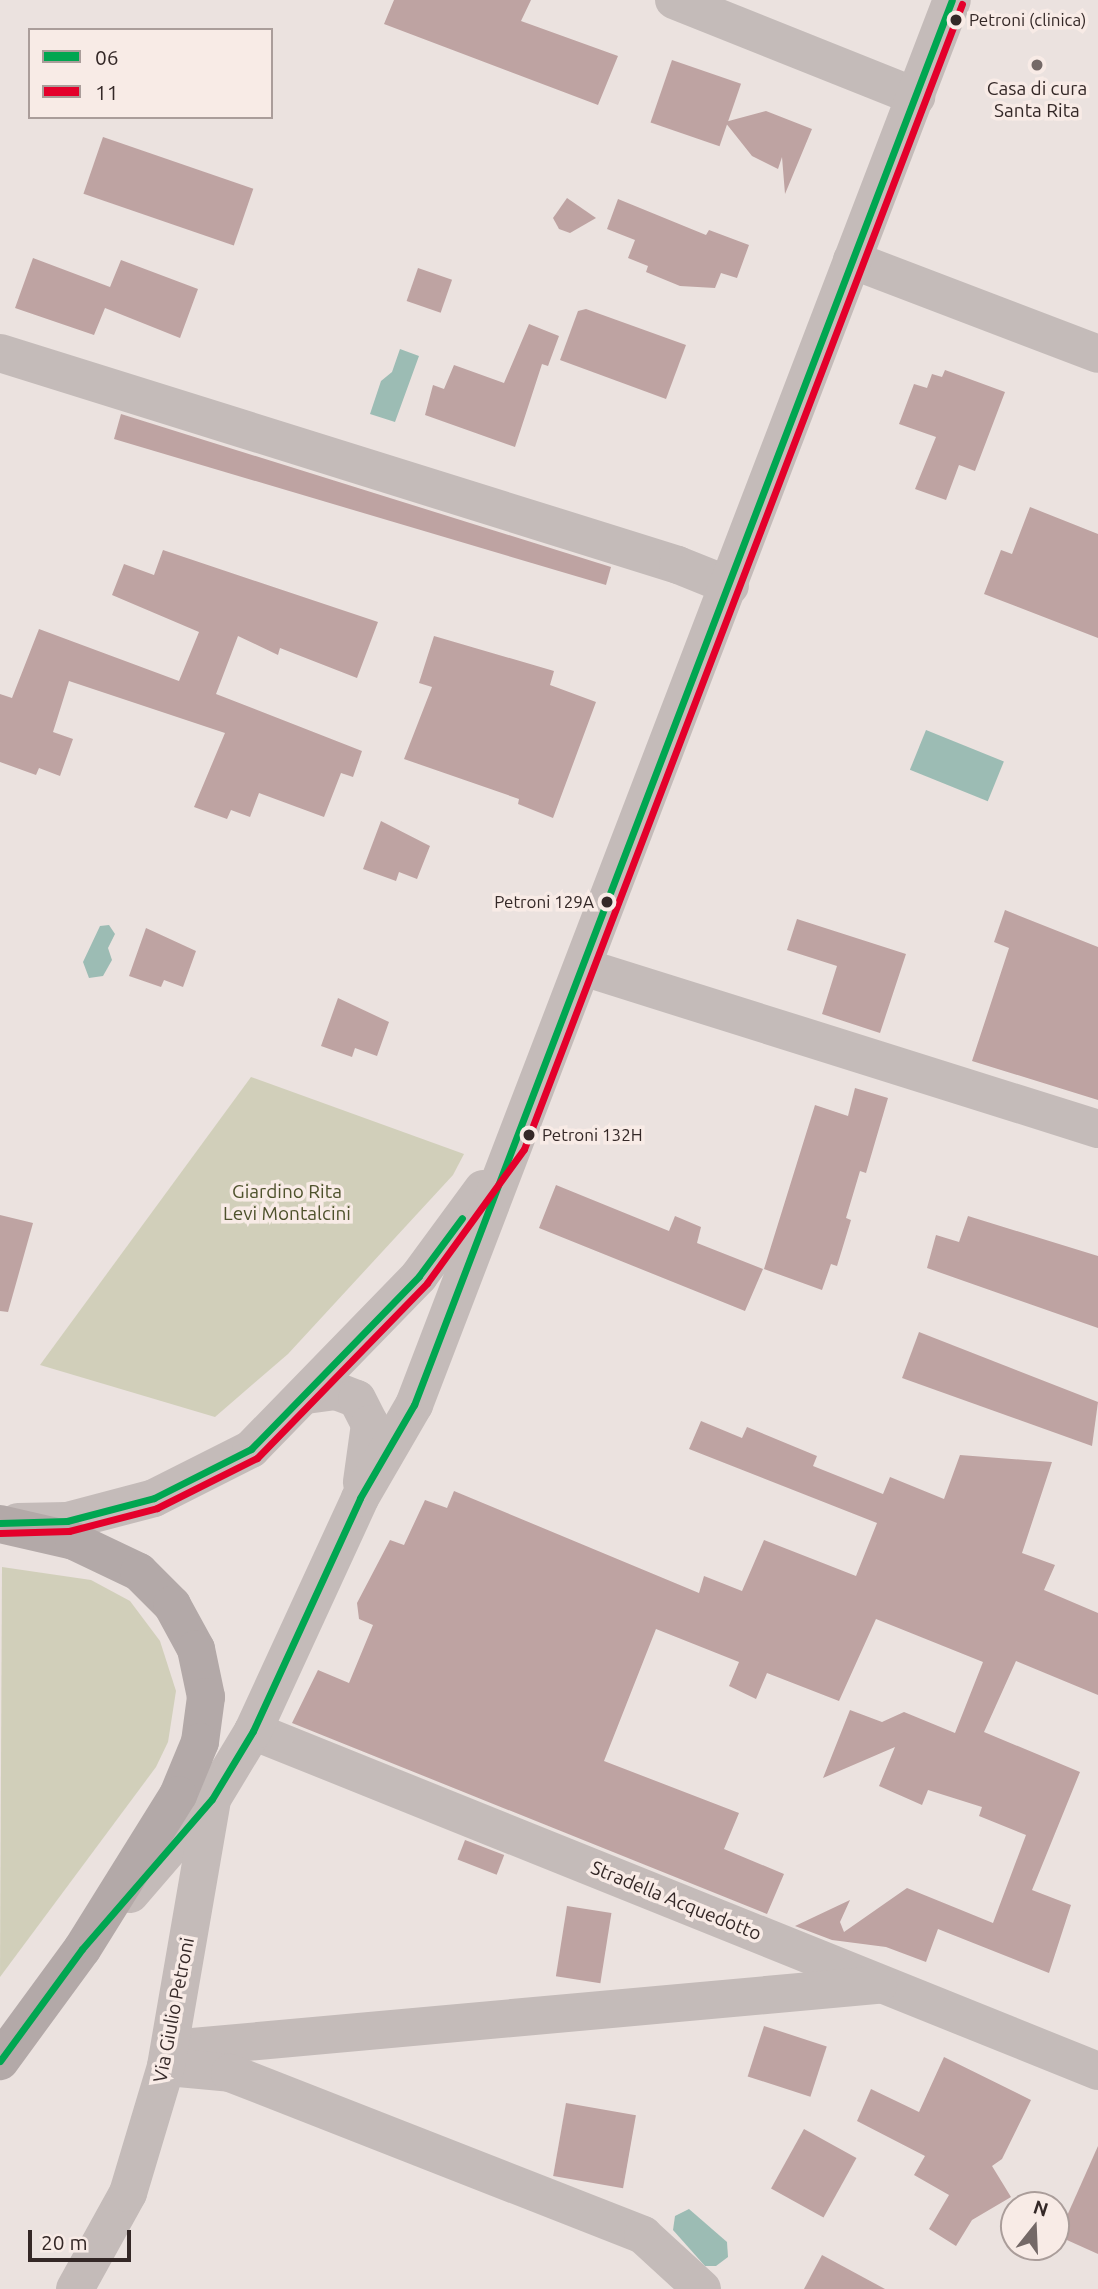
<!DOCTYPE html>
<html>
<head>
<meta charset="utf-8">
<style>
	body { margin:0 }
	#map { position:relative; width:1098px; height:2289px; overflow:hidden; background:#ebe2df; font-family:Ubuntu,sans-serif }
	div>[style] { position:absolute }
	.green>* { inset:0; background:#d1cfba }
	.water>* { inset:0; background:#9cbcb4; transform-origin:0 0 }
	.building>* { inset:0; background:#bea3a2; transform-origin:0 0 }
	.minor>* { height:38px; margin:-19px; padding:0 19px; transform-origin:19px; border-radius:19px; background:#c4bbb9 }
	.major>* { height:38px; margin:-19px; padding:0 19px; transform-origin:19px; border-radius:19px; background:#b3a9a8 }
	.bus-1>* { height:7px; margin:-3.5px; padding:0 3.5px; transform-origin:3.5px; border-radius:3.5px; background:#00a651 }
	.bus-2>* { height:7px; margin:-3.5px; padding:0 3.5px; transform-origin:3.5px; border-radius:3.5px; background:#e4002b }
	.dots>* { width:19px; height:19px; translate:-50% -50%; box-sizing:border-box; border:4px solid #f8ebe6; border-radius:50% }
	span { translate:-50% -50%; white-space:nowrap; text-align:center; line-height:1.15; -webkit-text-stroke:7px #f8ebe6; paint-order:stroke }
	.bus-label { font-size:17px; color:#342827 }
	.left { translate:0 -50%; text-align:left }
	.right { translate:-100% -50%; text-align:right }
	.poi-label { font-size:19px; color:#342827 }
	.park-label { font-size:19px; color:#4e522c }
	.street-label { font-size:19px; color:#342827 }
	.legend { position:absolute; left:28px; top:28px; width:245px; height:91px; box-sizing:border-box; background:#f8ebe6; border:2px solid #aa9d9a; margin:0; padding:9px 12px; list-style:none; font-size:21px; color:#342827 }
	.legend li { display:flex; align-items:center; gap:14px; height:35px }
	.legend b { width:35px; border:2px solid #aa9d9a }
	.north { position:absolute; left:1000px; top:2191px; width:70px; height:70px; box-sizing:border-box; background:#f8ebe6; border:2px solid #aa9d9a; border-radius:50%; rotate:18deg; font-size:19px; font-weight:700; line-height:28px; text-align:center; color:#342827 }
	.north::after { content:''; display:block; margin:auto; width:24px; height:32px; background:#746967; clip-path:polygon(50% 0,100% 100%,50% 72%,0 100%) }
	.scale { position:absolute; left:28px; top:2230px; width:103px; height:32px; box-sizing:border-box; border:4px solid #342827; border-top:0; padding-left:9px; font-size:21px; line-height:24px; white-space:nowrap; color:#342827; -webkit-text-stroke:5px #f8ebe6; paint-order:stroke }
</style>
</head>
<body>
<div id="map">
	<div class="green">
		<i style="clip-path:polygon(251px 1077px,464px 1154px,453px 1175px,288px 1354px,215px 1417px,40px 1365px)"></i>
		<i style="clip-path:polygon(2px 1567px,91px 1580px,130px 1601px,160px 1641px,176px 1691px,168px 1742px,156px 1767px,0 1977px)"></i>
	</div>
	<div class="water">
		<i style="clip-path:polygon(400px 349px,419px 356px,395px 422px,370px 414px,381px 381px,392px 372px)"></i>
		<i style="left:926px;top:730px;width:84px;height:43px;rotate:22deg"></i>
		<i style="clip-path:polygon(109px 925px,115px 934px,108px 948px,112px 960px,103px 976px,89px 978px,83px 962px,100px 926px)"></i>
		<i style="clip-path:polygon(689px 2209px,727px 2242px,728px 2257px,716px 2266px,705px 2266px,673px 2230px,675px 2216px)"></i>
	</div>
	<div class="building">
		<i style="clip-path:polygon(394px 0,531px 0,521px 21px,618px 56px,598px 105px,384px 24px)"></i>
		<i style="left:672px;top:60px;width:73px;height:66px;rotate:19deg"></i>
		<i style="clip-path:polygon(766px 111px,812px 129px,785px 194px,782px 157px,778px 169px,752px 156px,725px 122px)"></i>
		<i style="left:103px;top:137px;width:159px;height:60px;rotate:19deg"></i>
		<i style="clip-path:polygon(567px 198px,596px 218px,570px 233px,559px 229px,553px 218px)"></i>
		<i style="clip-path:polygon(618px 199px,706px 235px,709px 230px,749px 245px,737px 278px,721px 273px,715px 288px,680px 286px,646px 272px,648px 266px,628px 258px,635px 240px,607px 229px)"></i>
		<i style="clip-path:polygon(33px 258px,110px 287px,121px 260px,198px 289px,180px 338px,105px 308px,94px 335px,15px 308px)"></i>
		<i style="left:418px;top:268px;width:36px;height:35px;rotate:19deg"></i>
		<i style="clip-path:polygon(586px 309px,686px 345px,666px 399px,560px 360px,578px 311px)"></i>
		<i style="clip-path:polygon(529px 324px,559px 336px,548px 366px,542px 364px,515px 447px,425px 415px,433px 385px,444px 389px,454px 365px,504px 383px)"></i>
		<i style="clip-path:polygon(945px 370px,1005px 392px,975px 471px,959px 465px,946px 500px,915px 489px,936px 437px,899px 424px,914px 384px,927px 388px,932px 374px,942px 377px)"></i>
		<i style="clip-path:polygon(121px 414px,611px 567px,606px 585px,114px 439px)"></i>
		<i style="clip-path:polygon(1030px 507px,1098px 534px,1098px 638px,984px 594px,1001px 550px,1012px 554px)"></i>
		<i style="clip-path:polygon(163px 550px,378px 622px,357px 678px,280px 648px,278px 655px,238px 636px,216px 694px,362px 751px,353px 777px,341px 773px,324px 817px,259px 793px,250px 817px,231px 810px,227px 819px,194px 807px,225px 733px,69px 681px,53px 732px,73px 739px,60px 776px,39px 768px,36px 775px,0 762px,0 694px,12px 698px,39px 629px,179px 681px,199px 632px,112px 595px,124px 564px,154px 575px)"></i>
		<i style="clip-path:polygon(434px 636px,554px 671px,550px 685px,596px 702px,553px 818px,518px 804px,519px 799px,404px 759px,432px 687px,419px 683px)"></i>
		<i style="clip-path:polygon(381px 821px,430px 846px,417px 879px,399px 872px,396px 881px,363px 869px)"></i>
		<i style="clip-path:polygon(1005px 910px,1098px 947px,1098px 1100px,972px 1061px,1009px 948px,994px 942px)"></i>
		<i style="clip-path:polygon(797px 919px,906px 954px,880px 1033px,822px 1014px,837px 966px,787px 950px)"></i>
		<i style="clip-path:polygon(146px 928px,196px 951px,183px 987px,164px 980px,161px 987px,129px 976px)"></i>
		<i style="clip-path:polygon(338px 998px,389px 1022px,377px 1056px,355px 1048px,352px 1057px,321px 1046px)"></i>
		<i style="clip-path:polygon(855px 1088px,888px 1098px,866px 1173px,860px 1171px,846px 1218px,851px 1220px,837px 1266px,831px 1264px,822px 1290px,764px 1269px,815px 1105px,848px 1116px)"></i>
		<i style="clip-path:polygon(556px 1185px,669px 1231px,675px 1216px,701px 1227px,697px 1243px,763px 1269px,745px 1311px,539px 1228px)"></i>
		<i style="clip-path:polygon(0 1215px,33px 1223px,8px 1312px,0 1311px)"></i>
		<i style="clip-path:polygon(968px 1216px,1098px 1256px,1098px 1328px,927px 1268px,936px 1235px,959px 1242px)"></i>
		<i style="clip-path:polygon(919px 1332px,1098px 1402px,1092px 1446px,902px 1378px)"></i>
		<i style="clip-path:polygon(701px 1421px,742px 1438px,747px 1427px,817px 1456px,813px 1466px,883px 1494px,890px 1477px,944px 1499px,960px 1455px,1052px 1462px,1022px 1553px,1055px 1565px,1044px 1590px,1098px 1613px,1098px 1695px,1016px 1661px,984px 1732px,1080px 1772px,1032px 1890px,1071px 1905px,1049px 1973px,938px 1929px,926px 1962px,886px 1947px,832px 1940px,795px 1926px,850px 1900px,840px 1922px,844px 1932px,907px 1888px,993px 1923px,1026px 1835px,979px 1816px,982px 1807px,928px 1790px,922px 1805px,879px 1786px,895px 1747px,823px 1778px,850px 1710px,882px 1722px,904px 1712px,955px 1733px,983px 1662px,876px 1619px,839px 1701px,767px 1673px,756px 1699px,729px 1686px,739px 1662px,656px 1629px,604px 1761px,739px 1813px,724px 1849px,784px 1874px,767px 1914px,292px 1723px,318px 1670px,349px 1683px,373px 1625px,359px 1619px,357px 1603px,390px 1540px,404px 1545px,425px 1500px,447px 1508px,454px 1491px,699px 1593px,704px 1576px,742px 1591px,764px 1540px,856px 1576px,877px 1523px,689px 1449px)"></i>
		<i style="left:465px;top:1840px;width:42px;height:21px;rotate:21deg"></i>
		<i style="left:567px;top:1906px;width:45px;height:71px;rotate:9deg"></i>
		<i style="left:764px;top:2026px;width:66px;height:53px;rotate:18deg"></i>
		<i style="clip-path:polygon(944px 2057px,1031px 2100px,1002px 2159px,992px 2166px,1011px 2197px,972px 2220px,956px 2246px,929px 2229px,949px 2195px,914px 2175px,925px 2156px,857px 2121px,871px 2089px,919px 2112px)"></i>
		<i style="left:566px;top:2103px;width:71px;height:74px;rotate:10deg"></i>
		<i style="left:804px;top:2129px;width:60px;height:68px;rotate:29deg"></i>
		<i style="clip-path:polygon(1098px 2146px,1098px 2254px,1058px 2236px)"></i>
		<i style="clip-path:polygon(822px 2255px,885px 2289px,804px 2289px)"></i>
	</div>
	<div class="minor">
		<i style="left:674px;top:0;width:261px;rotate:21.8deg"></i>
		<i style="left:852px;top:260px;width:263px;rotate:20.9deg"></i>
		<i style="left:0;top:353px;width:710px;rotate:17.36deg"></i>
		<i style="left:678px;top:565px;width:56px;rotate:22deg"></i>
		<i style="left:583px;top:967px;width:540px;rotate:17.46deg"></i>
		<i style="left:306px;top:1395px;width:30px;rotate:-8deg"></i>
		<i style="left:336px;top:1391px;width:22px;rotate:21deg"></i>
		<i style="left:357px;top:1399px;width:28px;rotate:63deg"></i>
		<i style="left:370px;top:1424px;width:59px;rotate:97.9deg"></i>
		<i style="left:18px;top:1522px;width:49px;rotate:-1.2deg"></i>
		<i style="left:67px;top:1521px;width:90px;rotate:-14.8deg"></i>
		<i style="left:154px;top:1498px;width:109px;rotate:-26.8deg"></i>
		<i style="left:251px;top:1449px;width:241px;rotate:-45.8deg"></i>
		<i style="left:419px;top:1276px;width:108px;rotate:-53.7deg"></i>
		<i style="left:253px;top:1731px;width:911px;rotate:21.92deg"></i>
		<i style="left:130px;top:1894px;width:125px;rotate:-49.2deg"></i>
		<i style="left:212px;top:1799px;width:79px;rotate:-58.9deg"></i>
		<i style="left:253px;top:1731px;width:256px;rotate:-65.3deg"></i>
		<i style="left:360px;top:1498px;width:108px;rotate:-59.9deg"></i>
		<i style="left:414px;top:1405px;width:1504px;rotate:-69.05deg"></i>
		<i style="left:170px;top:2049px;width:711px;rotate:-5.17deg"></i>
		<i style="left:168px;top:2067px;width:62px;rotate:5.5deg"></i>
		<i style="left:230px;top:2073px;width:444px;rotate:21.4deg"></i>
		<i style="left:643px;top:2235px;width:80px;rotate:42.5deg"></i>
		<i style="left:75px;top:2289px;width:110px;rotate:-61.1deg"></i>
		<i style="left:128px;top:2193px;width:133px;rotate:-73.3deg"></i>
		<i style="left:166px;top:2066px;width:271px;rotate:-80.2deg"></i>
	</div>
	<div class="major">
		<i style="left:0;top:1524px;width:76px;rotate:12.9deg"></i>
		<i style="left:74px;top:1541px;width:72px;rotate:25.5deg"></i>
		<i style="left:139px;top:1572px;width:47px;rotate:45deg"></i>
		<i style="left:172px;top:1605px;width:50px;rotate:61.4deg"></i>
		<i style="left:196px;top:1649px;width:49px;rotate:78.2deg"></i>
		<i style="left:206px;top:1697px;width:45px;rotate:97.6deg"></i>
		<i style="left:200px;top:1742px;width:57px;rotate:112.5deg"></i>
		<i style="left:178px;top:1795px;width:181px;rotate:121.9deg"></i>
		<i style="left:82px;top:1949px;width:139px;rotate:126.2deg"></i>
	</div>
	<div class="bus-1">
		<i style="left:0;top:1523px;width:67px;rotate:-1.7deg"></i>
		<i style="left:67px;top:1521px;width:90px;rotate:-14.8deg"></i>
		<i style="left:154px;top:1498px;width:109px;rotate:-26.8deg"></i>
		<i style="left:251px;top:1449px;width:241px;rotate:-45.8deg"></i>
		<i style="left:419px;top:1276px;width:72px;rotate:-53.4deg"></i>
		<i style="left:0;top:2061px;width:139px;rotate:-53.8deg"></i>
		<i style="left:82px;top:1949px;width:198px;rotate:-49.1deg"></i>
		<i style="left:212px;top:1799px;width:79px;rotate:-58.9deg"></i>
		<i style="left:253px;top:1731px;width:256px;rotate:-65.3deg"></i>
		<i style="left:360px;top:1498px;width:108px;rotate:-59.9deg"></i>
		<i style="left:414px;top:1405px;width:1504px;rotate:-69.05deg"></i>
	</div>
	<div class="bus-2">
		<i style="left:0;top:1533px;width:69px;rotate:-1.7deg"></i>
		<i style="left:69px;top:1531px;width:91px;rotate:-14.6deg"></i>
		<i style="left:157px;top:1508px;width:112px;rotate:-26.6deg"></i>
		<i style="left:257px;top:1458px;width:244px;rotate:-45.8deg"></i>
		<i style="left:427px;top:1283px;width:165px;rotate:-54.1deg"></i>
		<i style="left:524px;top:1149px;width:1226px;rotate:-69.07deg"></i>
	</div>
	<div class="dots">
		<i style="left:956px;top:20px;background:#342827"></i>
		<i style="left:1037px;top:65px;background:#746967"></i>
		<i style="left:607px;top:902px;background:#342827"></i>
		<i style="left:529px;top:1135px;background:#342827"></i>
	</div>
	<div class="bus-label">
		<span class="left" style="left:969px;top:20px">Petroni (clinica)</span>
		<span class="right" style="left:594px;top:902px">Petroni 129A</span>
		<span class="left" style="left:542px;top:1135px">Petroni 132H</span>
	</div>
	<div class="poi-label">
		<span style="left:1037px;top:100px">Casa di cura<br>Santa Rita</span>
	</div>
	<div class="park-label">
		<span style="left:287px;top:1203px">Giardino Rita<br>Levi Montalcini</span>
	</div>
	<div class="street-label">
		<span style="left:676px;top:1901px;rotate:22deg">Stradella Acquedotto</span>
		<span style="left:174px;top:2010px;rotate:-79deg">Via Giulio Petroni</span>
	</div>
	<ul class="legend">
	<li><b style="height:9px;background:#00a651"></b>06</li>
	<li><b style="height:9px;background:#e4002b"></b>11</li>
	</ul>
	<div class="north">N</div>
	<div class="scale">20 m</div>
</div>
</body>
</html>
